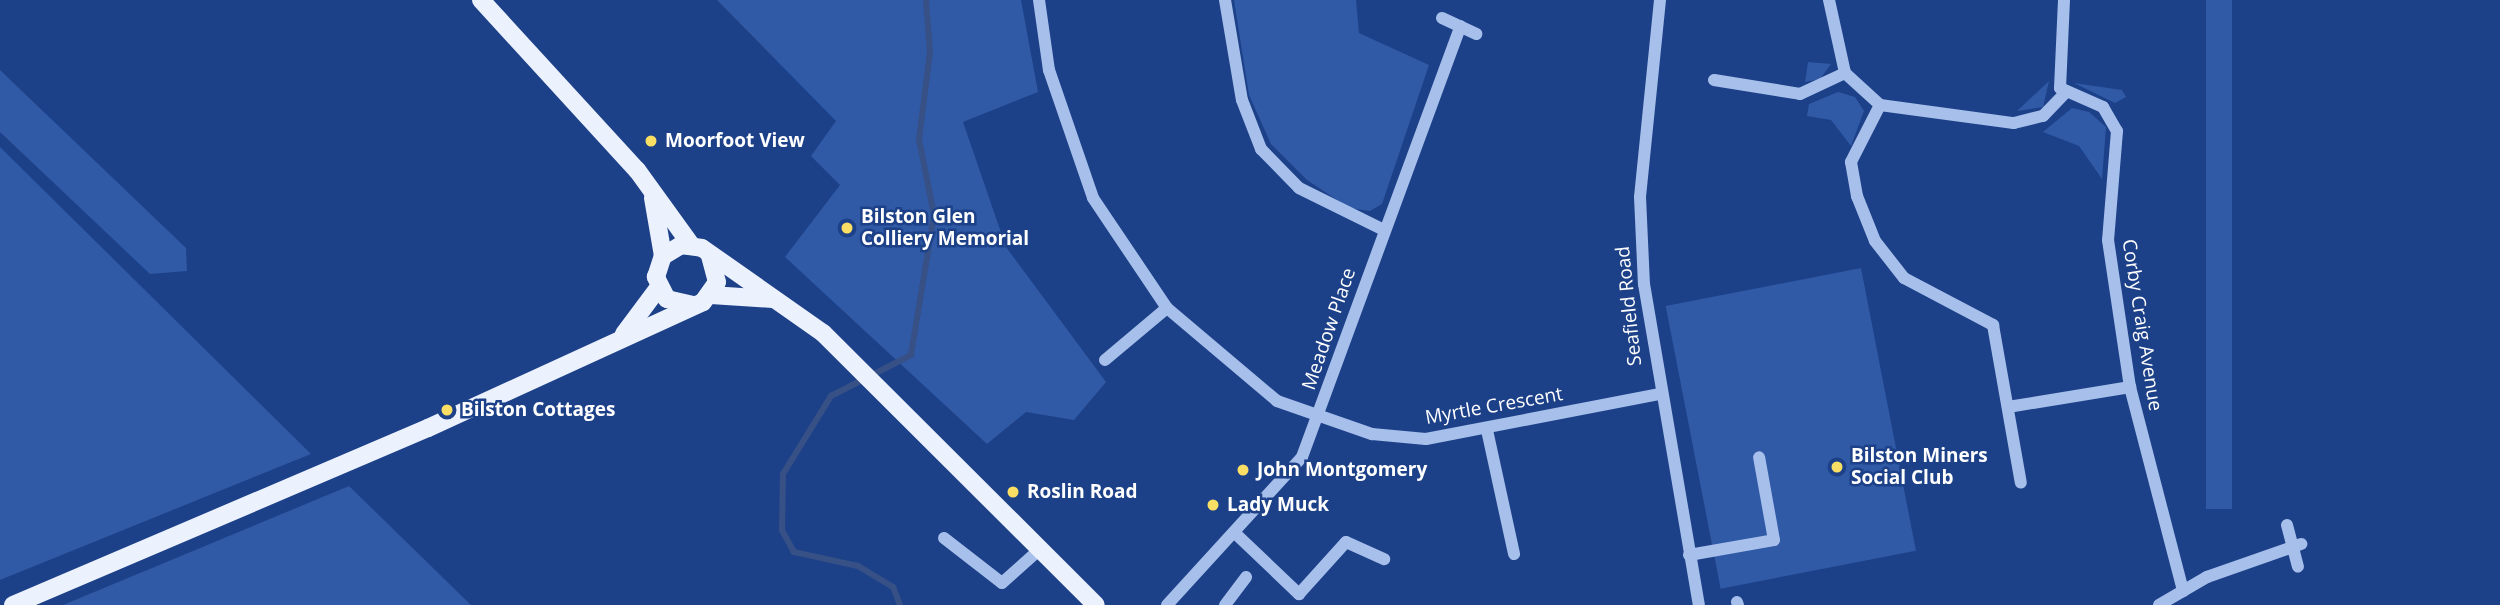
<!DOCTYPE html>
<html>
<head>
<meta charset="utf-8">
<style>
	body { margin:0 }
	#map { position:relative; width:2500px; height:605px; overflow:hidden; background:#1d4188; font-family:"Open Sans",sans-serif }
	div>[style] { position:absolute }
	.green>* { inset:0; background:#3059a6; transform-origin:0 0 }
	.stream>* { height:6px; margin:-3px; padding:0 3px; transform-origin:3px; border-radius:3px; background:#375186 }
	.minor>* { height:12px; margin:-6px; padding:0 6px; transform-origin:6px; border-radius:6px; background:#a7bfeb }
	.major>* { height:18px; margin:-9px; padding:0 9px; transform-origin:9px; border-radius:9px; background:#ecf1fe }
	.dots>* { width:19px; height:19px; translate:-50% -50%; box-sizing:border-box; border:4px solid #1d4188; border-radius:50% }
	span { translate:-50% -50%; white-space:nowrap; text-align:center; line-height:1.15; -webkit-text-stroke:5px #1d4188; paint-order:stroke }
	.poi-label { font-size:19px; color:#fff; font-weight:700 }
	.left { translate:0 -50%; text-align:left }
	.street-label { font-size:19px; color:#fff }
</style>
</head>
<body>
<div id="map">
	<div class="green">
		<i style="clip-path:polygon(717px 0,1021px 0,1038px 92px,963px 122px,1006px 247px,1106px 382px,1074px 420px,1026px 412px,987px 444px,785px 257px,840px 185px,811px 156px,836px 121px)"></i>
		<i style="clip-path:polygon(1234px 0,1356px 0,1359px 33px,1429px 65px,1382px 204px,1370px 211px,1349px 208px,1307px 180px,1271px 144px,1249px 95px)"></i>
		<i style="left:2206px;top:0;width:26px;height:509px"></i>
		<i style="clip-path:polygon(1808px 62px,1831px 64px,1820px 79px,1805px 82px)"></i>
		<i style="clip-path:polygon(0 70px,186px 248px,187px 271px,150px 274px,0 132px)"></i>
		<i style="clip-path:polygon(2049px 81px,2043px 107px,2017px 111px)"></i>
		<i style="clip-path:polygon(2074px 83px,2122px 90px,2126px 97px,2115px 103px)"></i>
		<i style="clip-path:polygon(1838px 92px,1855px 97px,1864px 111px,1851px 146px,1831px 120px,1807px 116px,1809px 104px)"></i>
		<i style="clip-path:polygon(2072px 108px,2089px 112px,2106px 127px,2102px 179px,2079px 146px,2043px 132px)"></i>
		<i style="clip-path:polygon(0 147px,311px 454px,0 580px)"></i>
		<i style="left:1861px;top:268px;width:288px;height:199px;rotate:79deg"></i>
		<i style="clip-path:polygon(349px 486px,471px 605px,63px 605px)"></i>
	</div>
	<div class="stream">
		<i style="left:900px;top:605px;width:19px;rotate:-111deg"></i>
		<i style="left:893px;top:587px;width:41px;rotate:-149deg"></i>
		<i style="left:858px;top:566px;width:66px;rotate:-167.7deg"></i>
		<i style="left:794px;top:552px;width:25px;rotate:-119deg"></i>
		<i style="left:782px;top:530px;width:56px;rotate:-89deg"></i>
		<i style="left:783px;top:474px;width:92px;rotate:-58.4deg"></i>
		<i style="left:831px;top:396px;width:90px;rotate:-27.1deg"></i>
		<i style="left:911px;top:355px;width:142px;rotate:-80.7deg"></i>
		<i style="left:934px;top:215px;width:77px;rotate:-101.2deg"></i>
		<i style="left:919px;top:139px;width:88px;rotate:-82.8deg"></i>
		<i style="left:930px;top:52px;width:52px;rotate:-94.4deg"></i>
	</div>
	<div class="minor">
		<i style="left:1039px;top:0;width:71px;rotate:81.9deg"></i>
		<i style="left:1049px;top:70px;width:135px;rotate:71deg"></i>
		<i style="left:1093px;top:198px;width:133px;rotate:56.1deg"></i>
		<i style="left:1167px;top:308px;width:144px;rotate:40.2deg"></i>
		<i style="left:1277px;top:401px;width:101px;rotate:19.2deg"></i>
		<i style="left:1372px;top:434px;width:54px;rotate:5.3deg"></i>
		<i style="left:1426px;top:439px;width:237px;rotate:-10.9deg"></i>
		<i style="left:1225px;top:0;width:101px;rotate:80.4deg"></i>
		<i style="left:1242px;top:100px;width:53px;rotate:68.8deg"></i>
		<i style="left:1261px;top:149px;width:54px;rotate:45.7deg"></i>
		<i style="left:1299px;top:188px;width:95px;rotate:26.3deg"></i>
		<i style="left:1660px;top:0;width:198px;rotate:95.8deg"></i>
		<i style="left:1640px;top:197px;width:87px;rotate:87.4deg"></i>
		<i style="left:1644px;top:284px;width:326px;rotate:80.3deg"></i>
		<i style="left:1829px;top:0;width:75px;rotate:77.6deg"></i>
		<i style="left:1845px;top:73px;width:47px;rotate:42.4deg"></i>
		<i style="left:1880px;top:105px;width:135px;rotate:7.7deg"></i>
		<i style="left:2014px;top:123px;width:30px;rotate:-14deg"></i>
		<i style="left:2043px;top:116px;width:30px;rotate:-46deg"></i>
		<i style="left:2064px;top:0;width:88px;rotate:92.6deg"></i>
		<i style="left:2060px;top:88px;width:47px;rotate:23.8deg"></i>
		<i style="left:2103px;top:107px;width:28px;rotate:60deg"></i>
		<i style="left:2117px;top:131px;width:109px;rotate:94.7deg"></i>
		<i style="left:2108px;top:240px;width:149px;rotate:81.5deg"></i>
		<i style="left:2130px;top:387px;width:211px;rotate:75.4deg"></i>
		<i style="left:1442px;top:18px;width:38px;rotate:25deg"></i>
		<i style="left:1714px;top:80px;width:87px;rotate:9.2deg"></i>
		<i style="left:1800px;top:94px;width:50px;rotate:-25deg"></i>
		<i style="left:1880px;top:105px;width:64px;rotate:117deg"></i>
		<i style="left:1851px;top:162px;width:35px;rotate:80deg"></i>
		<i style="left:1857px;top:196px;width:48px;rotate:68.2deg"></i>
		<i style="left:1875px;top:241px;width:47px;rotate:51.9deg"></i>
		<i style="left:1904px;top:278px;width:101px;rotate:27.8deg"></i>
		<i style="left:1993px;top:325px;width:160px;rotate:80deg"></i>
		<i style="left:1105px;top:360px;width:81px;rotate:-40deg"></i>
		<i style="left:2008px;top:407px;width:124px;rotate:-9.3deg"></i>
		<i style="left:1487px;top:430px;width:127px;rotate:77.7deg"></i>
		<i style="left:2287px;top:525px;width:43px;rotate:75.3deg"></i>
		<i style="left:1237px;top:535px;width:86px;rotate:43.6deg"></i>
		<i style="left:1299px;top:594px;width:70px;rotate:-47.9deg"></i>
		<i style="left:1346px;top:542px;width:42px;rotate:24.1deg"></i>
		<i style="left:944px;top:538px;width:73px;rotate:37.8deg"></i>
		<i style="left:1002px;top:583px;width:51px;rotate:-41.8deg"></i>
		<i style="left:1689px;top:555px;width:86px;rotate:-10deg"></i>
		<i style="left:1774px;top:540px;width:84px;rotate:-100.2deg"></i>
		<i style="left:1737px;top:602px;width:3px;rotate:72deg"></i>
		<i style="left:1167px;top:605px;width:200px;rotate:-47.6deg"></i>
		<i style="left:1302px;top:457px;width:459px;rotate:-69.8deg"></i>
		<i style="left:1225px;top:605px;width:35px;rotate:-53deg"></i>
		<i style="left:2159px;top:605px;width:56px;rotate:-30.3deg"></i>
		<i style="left:2207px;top:577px;width:100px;rotate:-19.3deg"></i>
	</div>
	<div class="major">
		<i style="left:481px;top:0;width:231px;rotate:47.5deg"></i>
		<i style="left:637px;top:170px;width:92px;rotate:54.2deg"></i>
		<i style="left:653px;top:198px;width:59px;rotate:80.2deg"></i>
		<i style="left:711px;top:295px;width:62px;rotate:3.7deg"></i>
		<i style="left:693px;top:305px;width:27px;rotate:-167deg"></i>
		<i style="left:667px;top:299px;width:25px;rotate:-117deg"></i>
		<i style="left:656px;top:277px;width:22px;rotate:-72deg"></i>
		<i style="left:663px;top:256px;width:21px;rotate:-31deg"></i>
		<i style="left:681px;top:245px;width:21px;rotate:8deg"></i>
		<i style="left:702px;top:248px;width:148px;rotate:35.1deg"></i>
		<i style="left:823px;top:333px;width:385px;rotate:44.9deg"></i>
		<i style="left:624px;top:334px;width:59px;rotate:-53.3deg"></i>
		<i style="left:13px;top:605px;width:451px;rotate:-23.1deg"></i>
		<i style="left:428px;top:428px;width:302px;rotate:-24.6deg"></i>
		<i style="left:703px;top:302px;width:24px;rotate:-55deg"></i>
		<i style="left:717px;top:282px;width:28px;rotate:-105deg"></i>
	</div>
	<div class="dots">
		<i style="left:651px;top:141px;background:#fbdf65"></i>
		<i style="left:847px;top:228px;background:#fbdf65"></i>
		<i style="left:447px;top:410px;background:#fbdf65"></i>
		<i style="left:1837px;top:467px;background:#fbdf65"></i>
		<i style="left:1243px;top:470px;background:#fbdf65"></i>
		<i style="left:1013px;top:492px;background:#fbdf65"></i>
		<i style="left:1213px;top:505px;background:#fbdf65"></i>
	</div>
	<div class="poi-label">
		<span class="left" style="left:665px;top:141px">Moorfoot View</span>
		<span class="left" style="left:861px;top:228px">Bilston Glen<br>Colliery Memorial</span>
		<span class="left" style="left:461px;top:410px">Bilston Cottages</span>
		<span class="left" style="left:1851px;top:467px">Bilston Miners<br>Social Club</span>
		<span class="left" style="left:1257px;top:470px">John Montgomery</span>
		<span class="left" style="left:1027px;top:492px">Roslin Road</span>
		<span class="left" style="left:1227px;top:505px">Lady Muck</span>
	</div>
	<div class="street-label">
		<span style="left:1629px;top:306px;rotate:-96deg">Seafield Road</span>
		<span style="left:2142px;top:325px;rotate:81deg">Corby Craig Avenue</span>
		<span style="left:1329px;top:329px;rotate:-71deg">Meadow Place</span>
		<span style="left:1494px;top:406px;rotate:-10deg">Myrtle Crescent</span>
	</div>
</div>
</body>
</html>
